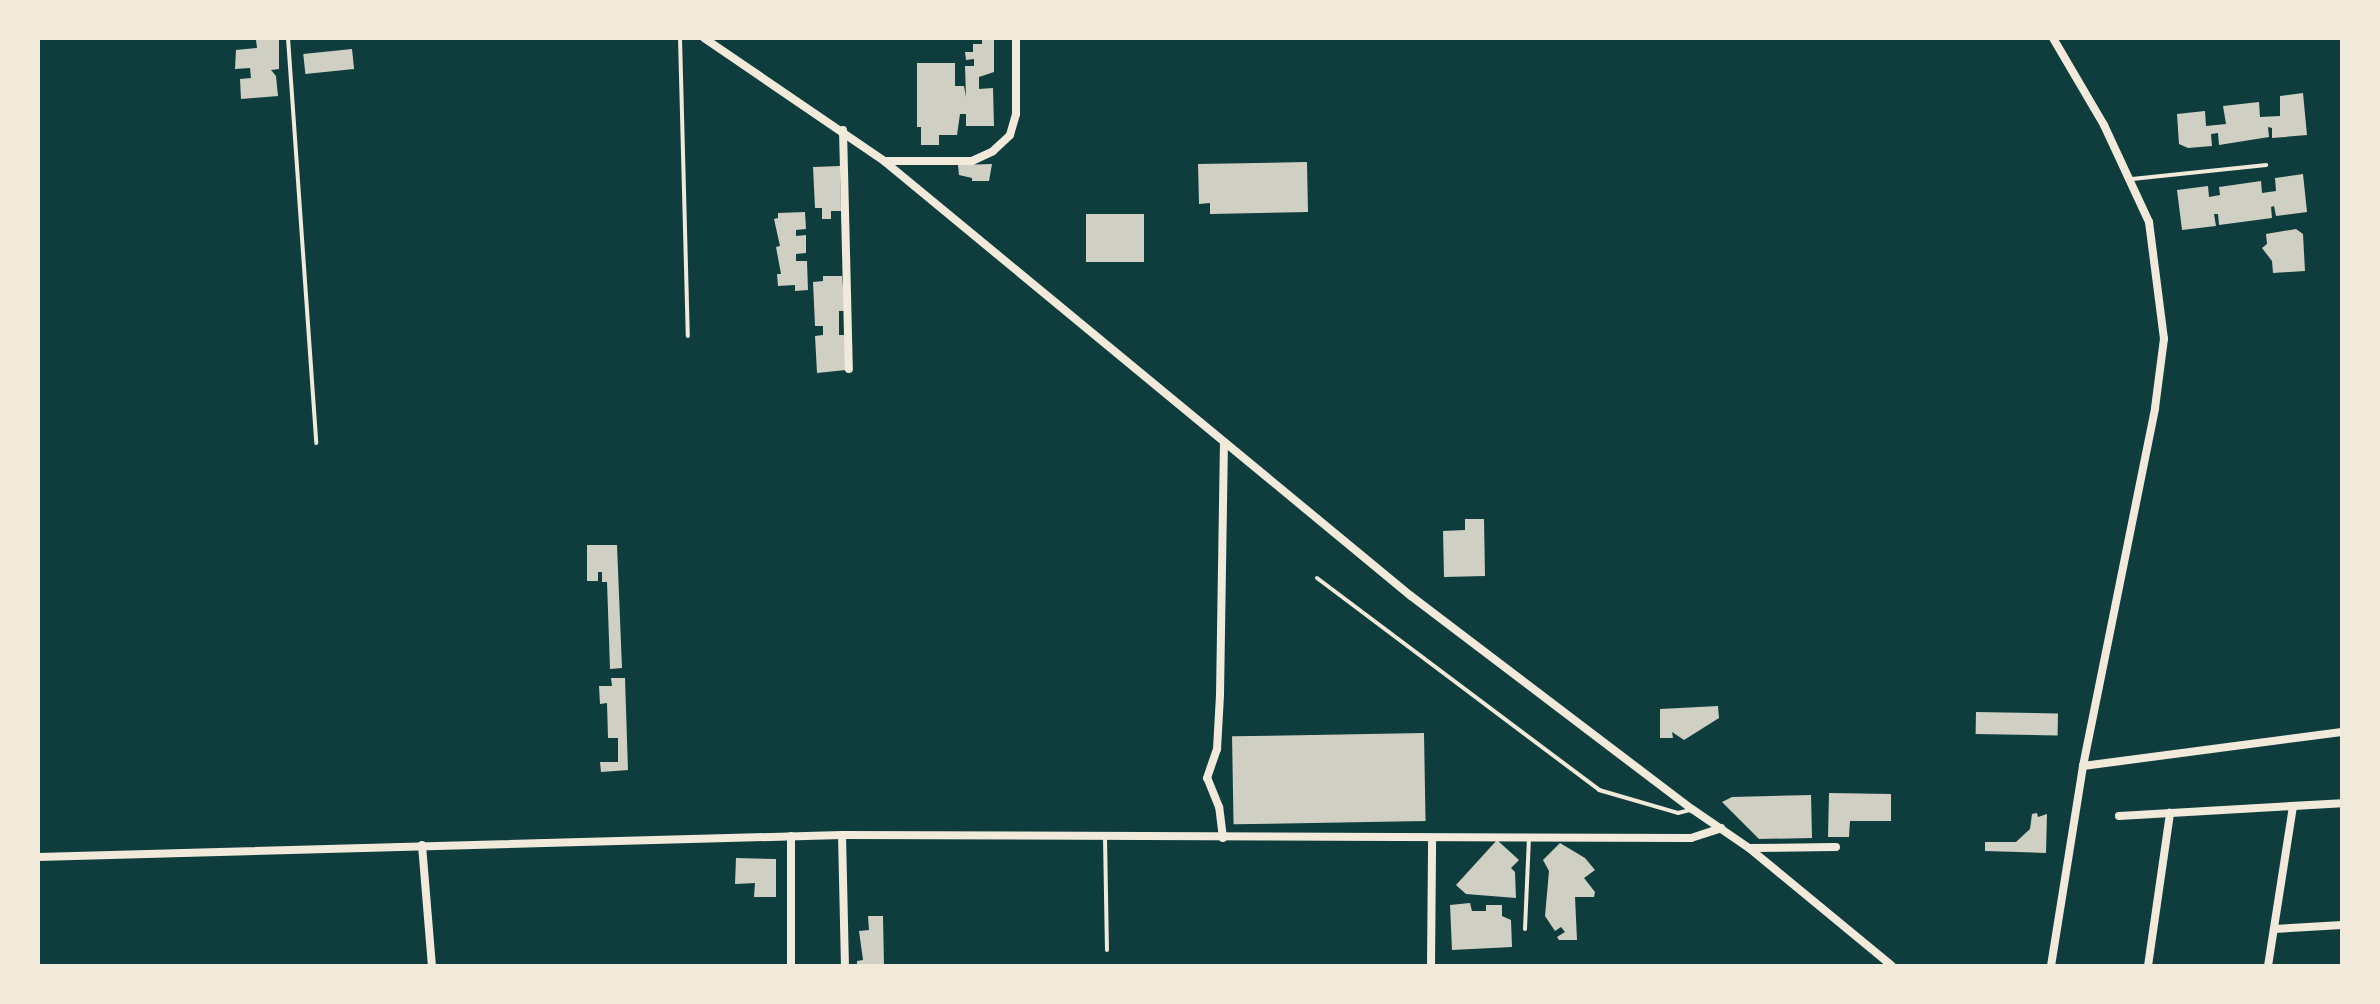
<!DOCTYPE html>
<html>
<head>
<meta charset="utf-8">
<style>
	body { margin:0 }
	#map { position:relative; width:2380px; height:1004px; overflow:hidden; background:#0f3d3e; font-family:Raleway,sans-serif }
	div>[style] { position:absolute }
	.building>* { inset:0; background:#cfcfc3; transform-origin:0 0 }
	.service>* { height:4px; margin:-2px; padding:0 2px; transform-origin:2px; border-radius:2px; background:#f1e9da }
	.minor>* { height:8px; margin:-4px; padding:0 4px; transform-origin:4px; border-radius:4px; background:#f1e9da }
	span { translate:-50% -50%; white-space:nowrap; text-align:center; line-height:1.15; -webkit-text-stroke:7px #f1e9da; paint-order:stroke }
	.frame { position:absolute; inset:0; border:40px solid #f1e9da; pointer-events:none }
</style>
</head>
<body>
<div id="map">
	<div class="building">
		<i style="clip-path:polygon(279px 38px,279px 69px,271px 70px,276px 76px,278px 96px,241px 99px,240px 79px,251px 78px,250px 68px,235px 69px,236px 50px,257px 48px,256px 40px)"></i>
		<i style="clip-path:polygon(982px 38px,994px 38px,994px 72px,979px 77px,979px 89px,993px 88px,994px 126px,966px 126px,966px 114px,960px 114px,957px 135px,939px 135px,939px 145px,921px 145px,921px 127px,917px 127px,917px 63px,955px 63px,955px 86px,964px 86px,966px 97px,965px 66px,974px 66px,974px 59px,966px 60px,965px 52px,973px 52px,973px 44px,982px 44px)"></i>
		<i style="left:352px;top:49px;width:20px;height:49px;rotate:84deg"></i>
		<i style="clip-path:polygon(2303px 93px,2307px 135px,2272px 138px,2272px 128px,2268px 127px,2269px 137px,2219px 145px,2218px 133px,2211px 134px,2212px 146px,2188px 148px,2179px 144px,2177px 114px,2205px 111px,2206px 126px,2226px 124px,2223px 106px,2259px 102px,2260px 117px,2280px 116px,2280px 96px)"></i>
		<i style="clip-path:polygon(1307px 162px,1308px 212px,1210px 214px,1210px 203px,1199px 204px,1198px 164px)"></i>
		<i style="clip-path:polygon(992px 164px,989px 181px,972px 181px,972px 178px,959px 175px,958px 165px)"></i>
		<i style="clip-path:polygon(840px 166px,841px 211px,831px 211px,831px 219px,822px 219px,822px 208px,815px 208px,813px 167px)"></i>
		<i style="clip-path:polygon(2303px 174px,2307px 212px,2276px 216px,2274px 206px,2271px 207px,2272px 218px,2219px 225px,2218px 214px,2214px 214px,2216px 226px,2182px 230px,2177px 190px,2208px 186px,2209px 197px,2220px 195px,2219px 187px,2261px 181px,2262px 193px,2276px 191px,2275px 178px)"></i>
		<i style="clip-path:polygon(805px 212px,806px 229px,796px 230px,796px 236px,806px 235px,806px 253px,796px 254px,796px 261px,807px 261px,808px 290px,795px 291px,795px 285px,778px 286px,777px 274px,781px 274px,776px 247px,780px 246px,774px 219px,778px 218px,778px 213px)"></i>
		<i style="left:1086px;top:214px;width:58px;height:48px"></i>
		<i style="clip-path:polygon(2296px 229px,2303px 234px,2305px 271px,2273px 273px,2272px 261px,2262px 248px,2267px 244px,2266px 234px)"></i>
		<i style="clip-path:polygon(823px 276px,842px 276px,845px 311px,839px 311px,839px 335px,845px 335px,846px 370px,817px 373px,815px 336px,823px 335px,823px 326px,815px 326px,813px 282px,823px 281px)"></i>
		<i style="clip-path:polygon(1465px 519px,1484px 519px,1485px 576px,1444px 577px,1443px 531px,1465px 530px)"></i>
		<i style="clip-path:polygon(587px 545px,617px 545px,622px 668px,610px 669px,607px 582px,602px 582px,602px 572px,598px 572px,598px 581px,587px 581px)"></i>
		<i style="clip-path:polygon(611px 678px,625px 678px,628px 770px,601px 772px,600px 762px,618px 762px,618px 738px,608px 738px,607px 703px,600px 704px,599px 686px,612px 686px)"></i>
		<i style="clip-path:polygon(1718px 706px,1719px 718px,1684px 740px,1672px 732px,1673px 738px,1660px 738px,1660px 709px)"></i>
		<i style="left:1976px;top:712px;width:82px;height:22px;rotate:1deg"></i>
		<i style="left:1424px;top:733px;width:88px;height:192px;rotate:89deg"></i>
		<i style="clip-path:polygon(1829px 793px,1891px 794px,1891px 821px,1850px 821px,1849px 837px,1828px 837px)"></i>
		<i style="clip-path:polygon(1811px 795px,1812px 838px,1759px 839px,1722px 802px,1732px 797px)"></i>
		<i style="clip-path:polygon(2037px 813px,2038px 817px,2047px 814px,2046px 853px,1985px 851px,1985px 842px,2016px 842px,2030px 829px,2032px 814px)"></i>
		<i style="clip-path:polygon(1497px 840px,1519px 860px,1511px 868px,1515px 872px,1516px 898px,1466px 894px,1456px 885px)"></i>
		<i style="clip-path:polygon(1560px 843px,1585px 858px,1595px 870px,1584px 878px,1595px 892px,1594px 897px,1575px 897px,1577px 940px,1559px 940px,1557px 937px,1565px 932px,1561px 927px,1555px 931px,1545px 916px,1549px 871px,1543px 860px)"></i>
		<i style="clip-path:polygon(736px 858px,776px 859px,776px 897px,754px 897px,755px 883px,735px 884px)"></i>
		<i style="clip-path:polygon(1470px 903px,1472px 911px,1486px 911px,1486px 905px,1502px 905px,1502px 916px,1511px 920px,1512px 947px,1452px 950px,1450px 905px)"></i>
		<i style="clip-path:polygon(868px 916px,883px 916px,884px 966px,857px 966px,857px 961px,863px 960px,859px 931px,869px 930px)"></i>
	</div>
	<div class="service">
		<i style="left:288px;top:38px;width:406px;rotate:86deg"></i>
		<i style="left:680px;top:38px;width:298px;rotate:88.5deg"></i>
		<i style="left:2132px;top:179px;width:135px;rotate:-6deg"></i>
		<i style="left:1317px;top:578px;width:353px;rotate:36.9deg"></i>
		<i style="left:1599px;top:790px;width:82px;rotate:16.2deg"></i>
		<i style="left:1678px;top:813px;width:12px;rotate:-14deg"></i>
		<i style="left:1105px;top:837px;width:113px;rotate:89deg"></i>
		<i style="left:1525px;top:929px;width:90px;rotate:-87.5deg"></i>
	</div>
	<div class="minor">
		<i style="left:704px;top:38px;width:218px;rotate:34.3deg"></i>
		<i style="left:884px;top:161px;width:683px;rotate:39.54deg"></i>
		<i style="left:1411px;top:596px;width:353px;rotate:37.2deg"></i>
		<i style="left:1692px;top:809px;width:69px;rotate:34.4deg"></i>
		<i style="left:1749px;top:848px;width:185px;rotate:39.5deg"></i>
		<i style="left:843px;top:130px;width:239px;rotate:88.6deg"></i>
		<i style="left:885px;top:161px;width:87px"></i>
		<i style="left:972px;top:161px;width:23px;rotate:-25deg"></i>
		<i style="left:993px;top:151px;width:23px;rotate:-43deg"></i>
		<i style="left:1010px;top:135px;width:22px;rotate:-74deg"></i>
		<i style="left:1016px;top:114px;width:76px;rotate:-90deg"></i>
		<i style="left:2083px;top:766px;width:261px;rotate:-7.5deg"></i>
		<i style="left:2119px;top:816px;width:223px;rotate:-3.3deg"></i>
		<i style="left:842px;top:835px;width:131px;rotate:88.7deg"></i>
		<i style="left:1223px;top:838px;width:31px;rotate:-97deg"></i>
		<i style="left:1219px;top:807px;width:31px;rotate:-112deg"></i>
		<i style="left:1207px;top:778px;width:31px;rotate:-71deg"></i>
		<i style="left:1217px;top:749px;width:54px;rotate:-86.8deg"></i>
		<i style="left:1220px;top:695px;width:253px;rotate:-89.1deg"></i>
		<i style="left:422px;top:845px;width:121px;rotate:85.3deg"></i>
		<i style="left:1750px;top:848px;width:86px;rotate:-0.7deg"></i>
		<i style="left:38px;top:857px;width:804px;rotate:-1.57deg"></i>
		<i style="left:842px;top:835px;width:849px;rotate:0.2deg"></i>
		<i style="left:1691px;top:838px;width:32px;rotate:-18deg"></i>
		<i style="left:2274px;top:929px;width:68px;rotate:-3.4deg"></i>
		<i style="left:791px;top:966px;width:130px;rotate:-90deg"></i>
		<i style="left:1431px;top:966px;width:127px;rotate:-89.5deg"></i>
		<i style="left:2051px;top:966px;width:203px;rotate:-80.9deg"></i>
		<i style="left:2083px;top:766px;width:365px;rotate:-78.6deg"></i>
		<i style="left:2155px;top:408px;width:70px;rotate:-82.6deg"></i>
		<i style="left:2164px;top:339px;width:118px;rotate:-97.3deg"></i>
		<i style="left:2149px;top:222px;width:107px;rotate:-114.9deg"></i>
		<i style="left:2104px;top:125px;width:101px;rotate:-120.4deg"></i>
		<i style="left:2148px;top:966px;width:155px;rotate:-81.8deg"></i>
		<i style="left:2268px;top:966px;width:162px;rotate:-81.1deg"></i>
	</div>
	<div class="frame"></div>
</div>
</body>
</html>
